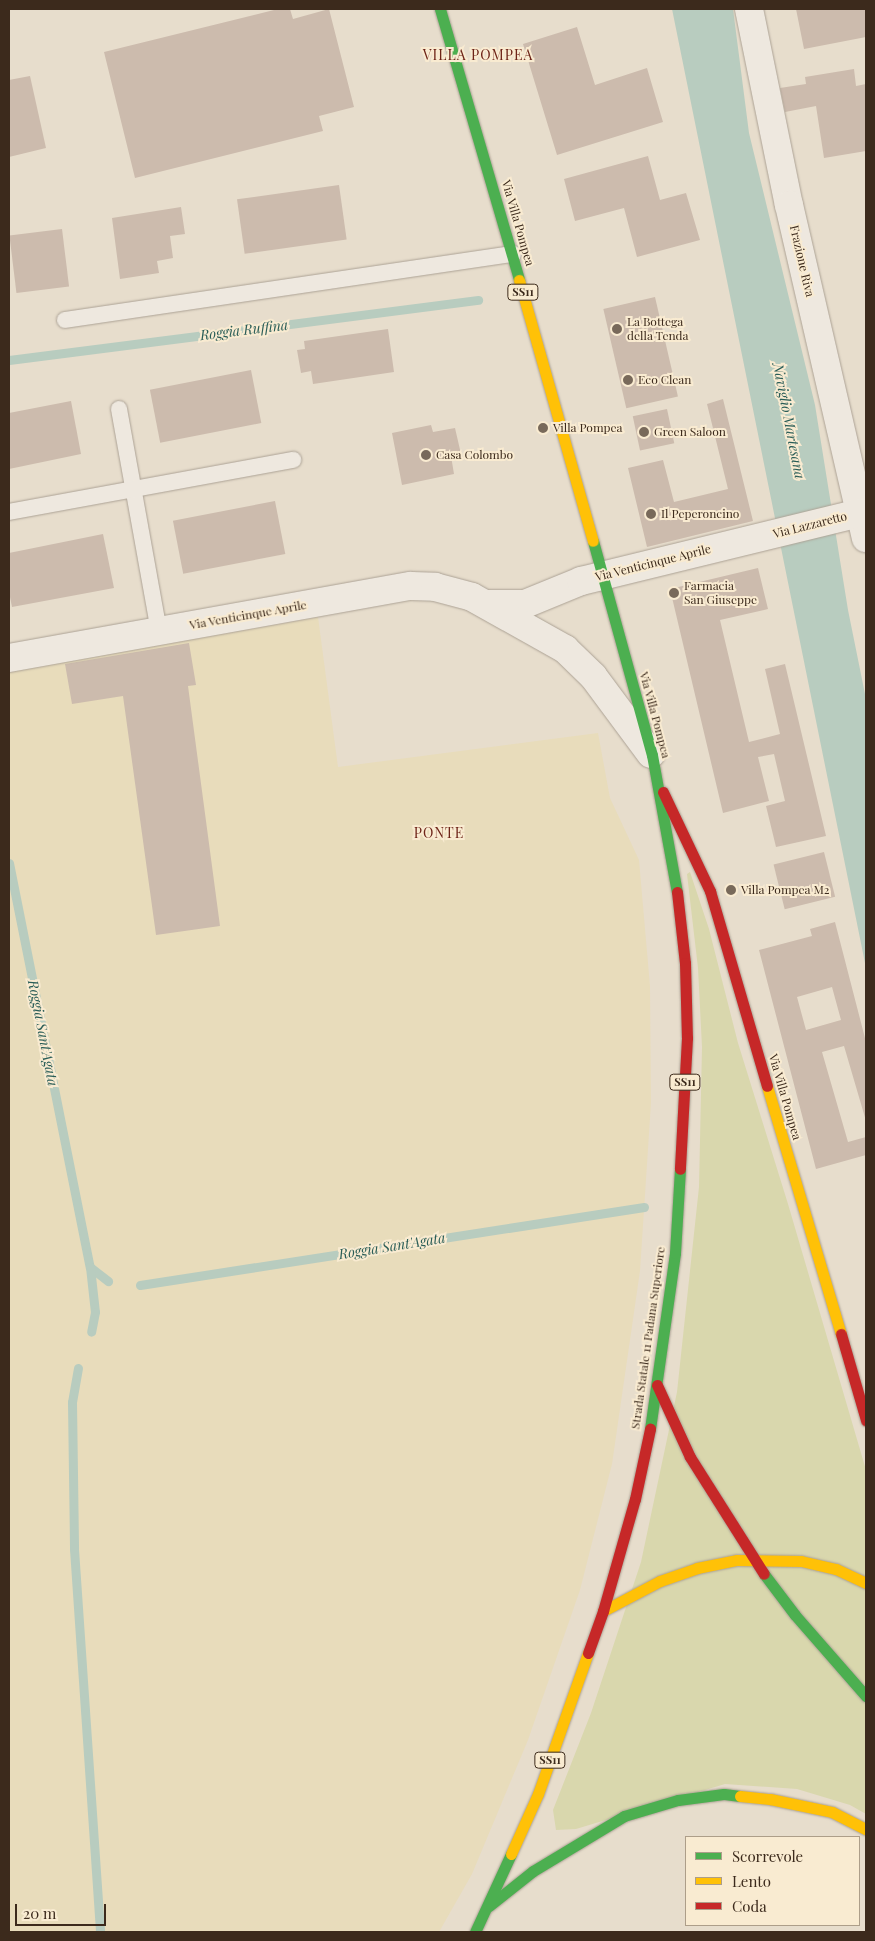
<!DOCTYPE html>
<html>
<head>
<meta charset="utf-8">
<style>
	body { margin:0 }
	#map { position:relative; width:875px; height:1941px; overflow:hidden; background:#e7ddcc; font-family:"Playfair Display",serif }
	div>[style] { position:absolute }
	.farmland>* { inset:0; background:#e8dcbb }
	.green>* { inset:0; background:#d9d7ad }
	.water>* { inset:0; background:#b8ccbf }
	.stream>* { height:9px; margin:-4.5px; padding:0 4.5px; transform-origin:4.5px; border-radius:4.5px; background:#b8ccbf }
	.building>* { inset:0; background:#ccbbad; transform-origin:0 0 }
	.roads { filter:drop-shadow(0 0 1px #aca295) drop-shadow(0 0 1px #aca295) }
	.lane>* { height:16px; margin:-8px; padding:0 8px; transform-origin:8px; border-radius:8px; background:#eee8df }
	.street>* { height:28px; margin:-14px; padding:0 14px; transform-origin:14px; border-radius:14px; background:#eee8df }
	.fast>* { height:11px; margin:-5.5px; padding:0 5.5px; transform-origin:5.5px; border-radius:5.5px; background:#4caf50 }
	.slow>* { height:11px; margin:-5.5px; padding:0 5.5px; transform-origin:5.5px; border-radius:5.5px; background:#ffc107 }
	.jam>* { height:11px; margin:-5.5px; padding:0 5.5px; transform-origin:5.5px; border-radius:5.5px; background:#c62828 }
	.dots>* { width:14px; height:14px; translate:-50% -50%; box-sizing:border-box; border:2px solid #f9ebd1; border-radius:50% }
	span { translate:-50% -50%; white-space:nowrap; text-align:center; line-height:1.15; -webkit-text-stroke:4px #f9ebd1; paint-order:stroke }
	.shield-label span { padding:1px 4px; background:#f9ebd1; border:1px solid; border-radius:4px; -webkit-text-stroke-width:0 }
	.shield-label { font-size:11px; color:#3c2a1c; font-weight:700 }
	.street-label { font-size:12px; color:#3c2a1c }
	.poi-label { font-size:12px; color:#3c2a1c }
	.left { translate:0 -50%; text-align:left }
	.neighbourhood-label { font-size:14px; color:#6d2317; letter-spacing:1px }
	.water-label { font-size:14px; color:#2a5d57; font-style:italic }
	.frame { position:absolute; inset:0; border:10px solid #3c2a1c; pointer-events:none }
	.legend { position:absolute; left:685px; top:1836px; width:175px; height:90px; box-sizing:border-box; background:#f9ebd1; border:1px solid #ad9e89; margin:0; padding:6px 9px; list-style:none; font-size:15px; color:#3c2a1c }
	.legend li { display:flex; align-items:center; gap:10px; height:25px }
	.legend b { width:25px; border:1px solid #ad9e89 }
	.scale { position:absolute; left:15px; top:1904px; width:91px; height:22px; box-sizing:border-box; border:2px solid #3c2a1c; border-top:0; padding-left:6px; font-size:15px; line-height:18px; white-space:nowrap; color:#3c2a1c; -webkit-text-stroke:4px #f9ebd1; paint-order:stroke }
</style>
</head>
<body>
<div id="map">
	<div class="farmland">
		<i style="clip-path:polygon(318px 617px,338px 767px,598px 733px,610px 798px,639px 860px,650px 986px,651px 1103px,640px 1271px,612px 1464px,580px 1590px,528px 1740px,472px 1874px,439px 1932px,9px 1932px,9px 671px)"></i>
	</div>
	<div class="green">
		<i style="clip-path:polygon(690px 872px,709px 929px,738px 1043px,788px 1204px,866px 1470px,866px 1814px,850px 1805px,797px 1789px,725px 1784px,576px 1829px,556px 1830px,553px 1810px,591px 1713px,641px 1562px,677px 1392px,699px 1187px,702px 1047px,698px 968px,687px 874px)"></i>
	</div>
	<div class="water">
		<i style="clip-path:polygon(672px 9px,733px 9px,749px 133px,815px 405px,848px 610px,866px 699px,866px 968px)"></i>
	</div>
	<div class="stream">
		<i style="left:9px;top:360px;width:473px;rotate:-7.3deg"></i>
		<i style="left:9px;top:863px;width:412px;rotate:78.7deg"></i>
		<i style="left:90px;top:1267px;width:23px;rotate:38deg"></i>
		<i style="left:90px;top:1267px;width:45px;rotate:83.7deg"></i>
		<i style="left:95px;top:1312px;width:20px;rotate:101deg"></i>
		<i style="left:140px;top:1285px;width:510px;rotate:-8.8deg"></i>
		<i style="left:78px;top:1368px;width:35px;rotate:100deg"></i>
		<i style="left:72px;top:1402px;width:147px;rotate:89.2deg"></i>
		<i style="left:74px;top:1549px;width:384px;rotate:86.1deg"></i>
	</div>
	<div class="building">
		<i style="clip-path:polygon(278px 9px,290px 9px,293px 19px,329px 9px,354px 107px,319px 116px,323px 131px,135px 178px,104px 52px)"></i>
		<i style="clip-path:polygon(796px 9px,866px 9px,866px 37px,804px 49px)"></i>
		<i style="clip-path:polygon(577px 27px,595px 85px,647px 68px,663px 122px,557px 155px,523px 44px)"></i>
		<i style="clip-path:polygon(854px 69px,856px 86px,866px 84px,866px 151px,824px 158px,816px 106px,785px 112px,780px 88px,806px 84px,805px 77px)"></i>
		<i style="clip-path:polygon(30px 76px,46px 148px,9px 157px,9px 80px)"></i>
		<i style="clip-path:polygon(648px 156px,660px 200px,686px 193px,700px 240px,637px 257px,624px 208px,575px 221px,564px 179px)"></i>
		<i style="left:339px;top:185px;width:55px;height:103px;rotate:82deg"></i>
		<i style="clip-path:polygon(181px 207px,185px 234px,170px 236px,173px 258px,157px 261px,159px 273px,120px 279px,112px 218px)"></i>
		<i style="left:62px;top:229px;width:58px;height:53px;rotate:83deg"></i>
		<i style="left:655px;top:297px;width:102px;height:53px;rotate:77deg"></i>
		<i style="clip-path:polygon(388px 329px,394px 372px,313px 384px,311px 371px,301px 373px,297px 350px,305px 349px,304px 341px)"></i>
		<i style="left:251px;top:370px;width:54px;height:103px;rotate:79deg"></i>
		<i style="clip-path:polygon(723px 399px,753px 521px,647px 547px,628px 468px,663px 460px,674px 502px,728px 489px,707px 404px)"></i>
		<i style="clip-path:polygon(71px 401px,81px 454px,9px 469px,9px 413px)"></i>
		<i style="left:667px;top:409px;width:35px;height:35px;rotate:78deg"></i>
		<i style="clip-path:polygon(431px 425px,433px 432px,455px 428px,461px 454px,451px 456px,454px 474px,402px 485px,392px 433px)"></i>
		<i style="left:275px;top:501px;width:54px;height:104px;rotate:79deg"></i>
		<i style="clip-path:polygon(103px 534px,114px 588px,12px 607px,9px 592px,9px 553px)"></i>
		<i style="clip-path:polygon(758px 568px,768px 609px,720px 620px,749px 742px,780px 734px,765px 669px,785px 664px,826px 836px,776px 847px,766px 806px,785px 801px,774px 754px,758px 757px,769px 801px,723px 813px,670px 589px)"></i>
		<i style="clip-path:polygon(189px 643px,196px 685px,188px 686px,220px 926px,156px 935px,123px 696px,72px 704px,65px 664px)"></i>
		<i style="left:824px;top:852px;width:46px;height:52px;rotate:76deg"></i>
		<i style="clip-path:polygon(evenodd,835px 922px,866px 1042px,866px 1121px,844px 1046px,822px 1052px,848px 1142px,866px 1137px,866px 1155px,816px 1169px,759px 950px,812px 936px,810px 929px,835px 922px,832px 987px,841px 1020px,806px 1030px,797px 997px,832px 987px)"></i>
	</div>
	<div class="roads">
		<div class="lane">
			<i style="left:65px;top:320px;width:453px;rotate:-8.4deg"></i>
			<i style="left:119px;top:409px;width:226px;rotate:79.8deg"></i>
			<i style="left:9px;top:512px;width:289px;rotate:-10.4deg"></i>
		</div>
		<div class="street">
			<i style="left:749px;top:9px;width:200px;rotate:78.5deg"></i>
			<i style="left:789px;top:205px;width:342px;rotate:77deg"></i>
			<i style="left:488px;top:604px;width:37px"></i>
			<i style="left:525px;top:604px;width:61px;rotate:-22.3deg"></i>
			<i style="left:581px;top:581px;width:288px;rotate:-13.7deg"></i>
			<i style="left:9px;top:658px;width:408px;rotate:-10.2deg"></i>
			<i style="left:411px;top:586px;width:24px;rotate:2deg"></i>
			<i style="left:435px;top:587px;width:38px;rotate:15deg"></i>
			<i style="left:472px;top:597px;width:107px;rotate:29.2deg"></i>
			<i style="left:565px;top:649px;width:39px;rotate:44deg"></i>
			<i style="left:593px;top:676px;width:97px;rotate:53.4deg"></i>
		</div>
		<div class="fast">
			<i style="left:440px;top:9px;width:282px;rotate:73.7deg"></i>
			<i style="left:593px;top:541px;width:222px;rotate:74.6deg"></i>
			<i style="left:652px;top:755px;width:139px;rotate:79.7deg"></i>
			<i style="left:650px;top:1429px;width:178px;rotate:-81.9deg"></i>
			<i style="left:675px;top:1253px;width:84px;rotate:-86.6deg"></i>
			<i style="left:764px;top:1574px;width:51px;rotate:52.9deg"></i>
			<i style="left:795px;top:1615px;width:108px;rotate:48.8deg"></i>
			<i style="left:489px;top:1906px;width:56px;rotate:-38.5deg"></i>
			<i style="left:533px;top:1871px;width:106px;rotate:-31.1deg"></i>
			<i style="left:624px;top:1816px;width:56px;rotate:-16.5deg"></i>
			<i style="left:678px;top:1800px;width:46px;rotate:-7.4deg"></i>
			<i style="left:724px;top:1794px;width:16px;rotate:7deg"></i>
			<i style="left:475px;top:1932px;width:86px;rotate:-65.2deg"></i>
		</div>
		<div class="slow">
			<i style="left:519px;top:280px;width:271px;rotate:74.2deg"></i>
			<i style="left:767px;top:1086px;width:259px;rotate:73.4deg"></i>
			<i style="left:603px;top:1611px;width:64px;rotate:-27.8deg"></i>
			<i style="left:660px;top:1581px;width:39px;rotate:-19deg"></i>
			<i style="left:697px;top:1568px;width:41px;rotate:-11.3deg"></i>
			<i style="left:737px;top:1560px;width:64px;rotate:0.9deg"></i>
			<i style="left:801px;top:1561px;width:36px;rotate:13deg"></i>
			<i style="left:836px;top:1569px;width:33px;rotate:25deg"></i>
			<i style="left:740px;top:1796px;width:30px;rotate:6deg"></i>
			<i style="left:770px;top:1799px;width:63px;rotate:11.8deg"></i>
			<i style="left:832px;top:1812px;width:38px;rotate:27deg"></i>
			<i style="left:511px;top:1854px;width:66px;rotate:-65.8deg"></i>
			<i style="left:538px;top:1794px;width:150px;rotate:-70.5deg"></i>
		</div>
		<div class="jam">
			<i style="left:663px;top:792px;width:110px;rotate:64.6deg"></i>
			<i style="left:710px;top:891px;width:203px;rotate:73.7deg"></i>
			<i style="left:677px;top:892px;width:71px;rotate:83.6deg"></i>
			<i style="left:685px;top:963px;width:75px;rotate:88.5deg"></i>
			<i style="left:687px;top:1038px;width:131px;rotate:93.1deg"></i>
			<i style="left:841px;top:1334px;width:90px;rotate:73.8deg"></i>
			<i style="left:657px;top:1385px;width:79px;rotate:65.4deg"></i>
			<i style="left:690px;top:1457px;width:138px;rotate:57.7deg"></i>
			<i style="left:588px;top:1653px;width:45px;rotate:-70.3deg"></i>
			<i style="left:603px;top:1611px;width:116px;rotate:-74.1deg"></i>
			<i style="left:635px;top:1499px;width:72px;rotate:-77.9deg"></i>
		</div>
	</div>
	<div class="dots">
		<i style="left:617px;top:329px;background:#78695a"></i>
		<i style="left:628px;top:380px;background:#78695a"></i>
		<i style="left:543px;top:428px;background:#78695a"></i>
		<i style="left:644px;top:432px;background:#78695a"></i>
		<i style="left:426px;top:455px;background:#78695a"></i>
		<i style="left:651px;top:514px;background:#78695a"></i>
		<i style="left:674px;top:593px;background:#78695a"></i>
		<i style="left:731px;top:890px;background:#78695a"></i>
	</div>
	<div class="shield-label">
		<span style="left:523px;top:292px">SS11</span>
		<span style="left:685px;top:1082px">SS11</span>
		<span style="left:550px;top:1760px">SS11</span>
	</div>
	<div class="street-label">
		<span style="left:518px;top:223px;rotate:74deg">Via Villa Pompea</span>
		<span style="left:802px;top:261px;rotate:77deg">Frazione Riva</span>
		<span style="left:810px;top:525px;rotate:-14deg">Via Lazzaretto</span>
		<span style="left:653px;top:563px;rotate:-14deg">Via Venticinque Aprile</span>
		<span style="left:248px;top:615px;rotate:-10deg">Via Venticinque Aprile</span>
		<span style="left:655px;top:715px;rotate:75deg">Via Villa Pompea</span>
		<span style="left:785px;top:1097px;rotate:74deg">Via Villa Pompea</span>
		<span style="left:648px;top:1338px;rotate:-82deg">Strada Statale 11 Padana Superiore</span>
	</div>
	<div class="poi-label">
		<span class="left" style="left:627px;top:329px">La Bottega<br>della Tenda</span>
		<span class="left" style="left:638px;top:380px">Eco Clean</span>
		<span class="left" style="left:553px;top:428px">Villa Pompea</span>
		<span class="left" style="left:654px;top:432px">Green Saloon</span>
		<span class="left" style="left:436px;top:455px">Casa Colombo</span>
		<span class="left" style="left:661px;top:514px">Il Peperoncino</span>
		<span class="left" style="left:684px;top:593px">Farmacia<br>San Giuseppe</span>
		<span class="left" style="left:741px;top:890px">Villa Pompea M2</span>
	</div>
	<div class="neighbourhood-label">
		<span style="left:478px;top:55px">VILLA POMPEA</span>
		<span style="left:439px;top:833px">PONTE</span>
	</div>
	<div class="water-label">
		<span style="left:244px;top:330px;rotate:-7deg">Roggia Ruffina</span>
		<span style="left:789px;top:421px;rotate:79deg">Naviglio Martesana</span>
		<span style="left:43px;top:1033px;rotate:79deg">Roggia Sant'Agata</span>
		<span style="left:392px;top:1246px;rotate:-9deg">Roggia Sant'Agata</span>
	</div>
	<div class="frame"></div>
	<ul class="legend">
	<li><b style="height:6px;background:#4caf50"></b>Scorrevole</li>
	<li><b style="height:6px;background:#ffc107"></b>Lento</li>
	<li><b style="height:6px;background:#c62828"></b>Coda</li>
	</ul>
	<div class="scale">20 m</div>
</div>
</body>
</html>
